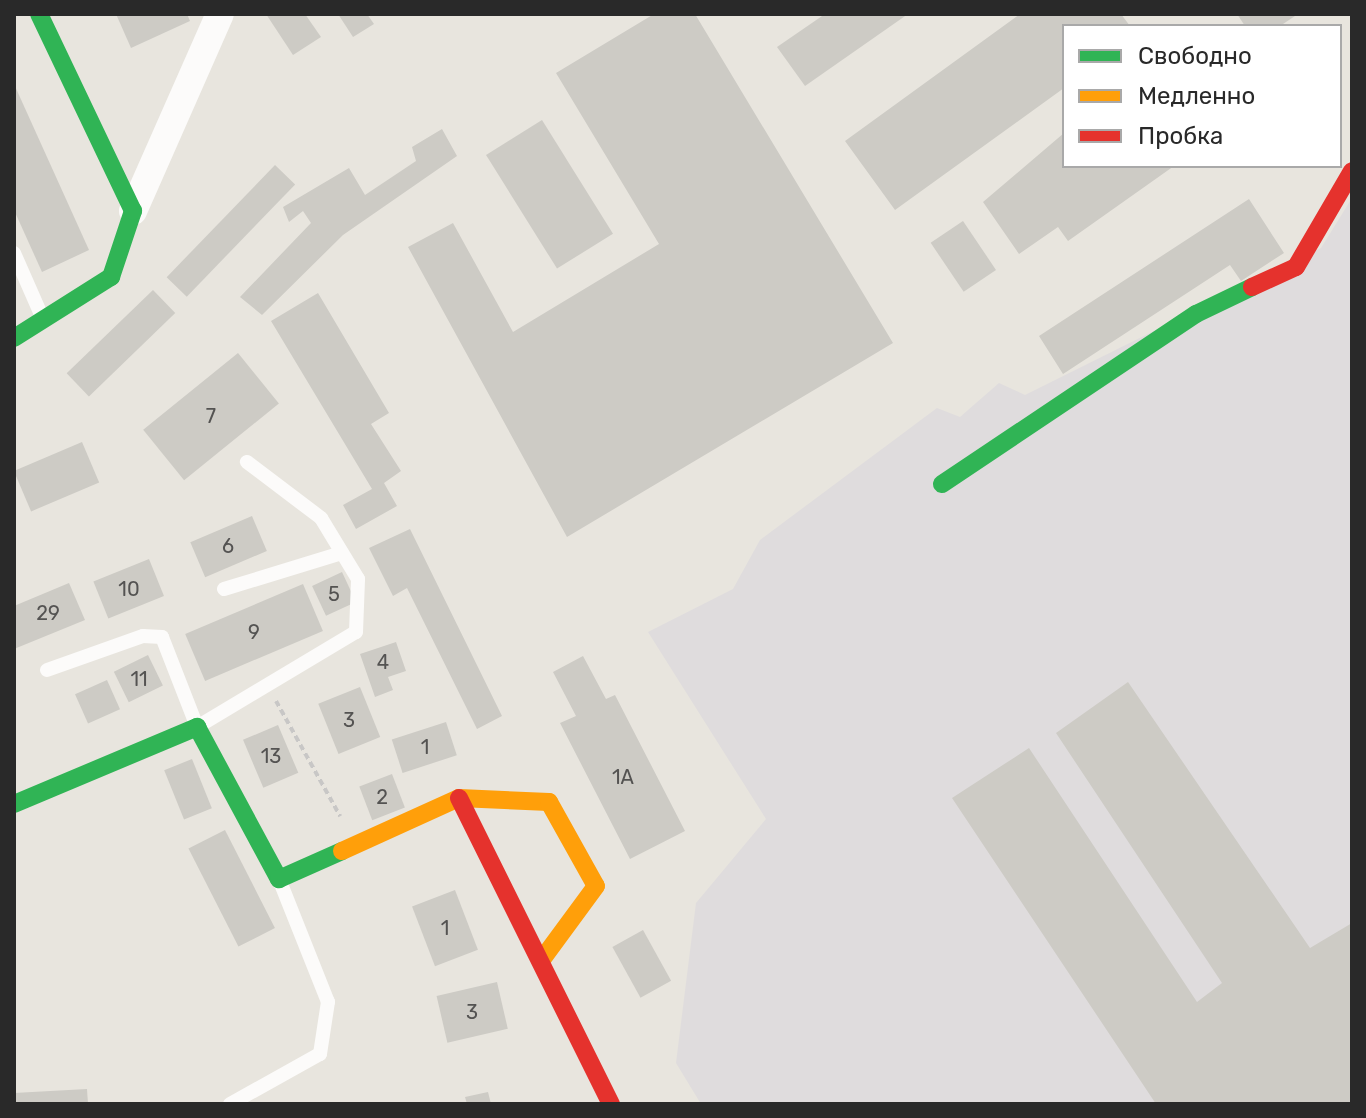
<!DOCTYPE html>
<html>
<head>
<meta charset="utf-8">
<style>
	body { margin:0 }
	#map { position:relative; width:1366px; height:1118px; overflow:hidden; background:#e8e5de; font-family:Rubik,sans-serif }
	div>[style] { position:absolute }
	.industrial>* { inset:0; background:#dfdcdd }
	.building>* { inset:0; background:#cdcbc5; transform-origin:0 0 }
	.path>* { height:4px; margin-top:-2px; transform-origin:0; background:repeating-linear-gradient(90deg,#c8c7c6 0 6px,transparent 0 10px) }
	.lane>* { height:14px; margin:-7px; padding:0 7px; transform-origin:7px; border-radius:7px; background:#fcfbfa }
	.street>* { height:28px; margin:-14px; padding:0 14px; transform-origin:14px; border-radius:14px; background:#fcfbfa }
	.fast>* { height:18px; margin:-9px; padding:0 9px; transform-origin:9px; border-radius:9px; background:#30b455 }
	.slow>* { height:18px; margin:-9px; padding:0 9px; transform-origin:9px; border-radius:9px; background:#ff9f0a }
	.jam>* { height:18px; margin:-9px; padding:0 9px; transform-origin:9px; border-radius:9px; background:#e5322d }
	span { translate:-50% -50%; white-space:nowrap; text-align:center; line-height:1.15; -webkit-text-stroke:7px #fff; paint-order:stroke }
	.number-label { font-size:20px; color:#545352 }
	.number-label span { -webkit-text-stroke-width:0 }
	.frame { position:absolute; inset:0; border:16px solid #292929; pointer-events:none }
	.legend { position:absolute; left:1062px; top:24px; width:280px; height:144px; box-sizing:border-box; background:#fff; border:2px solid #a9a9a9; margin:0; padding:10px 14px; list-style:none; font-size:24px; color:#292929 }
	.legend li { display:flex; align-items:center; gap:16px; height:40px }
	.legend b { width:40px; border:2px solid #a9a9a9 }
</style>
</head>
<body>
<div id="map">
	<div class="industrial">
		<i style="clip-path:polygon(1352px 198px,1352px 1104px,701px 1104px,676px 1063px,696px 903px,766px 819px,648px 632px,733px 589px,760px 540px,937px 408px,960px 417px,999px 383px,1025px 395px,1321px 248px)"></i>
	</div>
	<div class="building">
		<i style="clip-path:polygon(116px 14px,187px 14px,190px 21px,131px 48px)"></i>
		<i style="clip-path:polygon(266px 14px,305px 14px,321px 37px,293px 55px)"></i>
		<i style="clip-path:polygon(338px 14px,367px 14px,374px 24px,353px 37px)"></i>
		<i style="clip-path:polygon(654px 14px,695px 14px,893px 343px,567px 537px,408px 247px,453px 223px,513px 332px,659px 244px,556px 73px)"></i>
		<i style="clip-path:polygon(825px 14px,908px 14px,805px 86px,777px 47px)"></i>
		<i style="clip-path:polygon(1020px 14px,1121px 14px,1130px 26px,1064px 26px,1064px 88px,895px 210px,845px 141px)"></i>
		<i style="clip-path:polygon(1237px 14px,1298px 14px,1280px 26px,1245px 26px)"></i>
		<i style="clip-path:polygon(14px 84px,89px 250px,42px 272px,14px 210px)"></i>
		<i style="left:542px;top:120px;width:134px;height:66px;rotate:58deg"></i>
		<i style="clip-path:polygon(442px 129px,457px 156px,343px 235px,262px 315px,240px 297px,311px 223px,303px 211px,289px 222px,283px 207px,349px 168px,365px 195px,416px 161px,412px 147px)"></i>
		<i style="clip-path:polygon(1064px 133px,1064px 166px,1174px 166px,1068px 241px,1058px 227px,1019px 254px,983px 202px)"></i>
		<i style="left:275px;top:165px;width:28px;height:156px;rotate:44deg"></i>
		<i style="clip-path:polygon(1249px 199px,1284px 253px,1241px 281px,1230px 265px,1063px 374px,1039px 336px)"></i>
		<i style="left:963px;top:221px;width:59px;height:39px;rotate:56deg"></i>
		<i style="left:153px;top:290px;width:32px;height:120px;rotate:46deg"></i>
		<i style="clip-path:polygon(318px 293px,389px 413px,371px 424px,401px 471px,384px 483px,397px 506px,356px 529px,343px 505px,372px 489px,271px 321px)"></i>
		<i style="left:238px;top:353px;width:65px;height:122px;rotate:51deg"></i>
		<i style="left:82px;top:442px;width:44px;height:74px;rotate:67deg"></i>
		<i style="left:252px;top:516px;width:38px;height:67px;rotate:67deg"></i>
		<i style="clip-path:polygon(410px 529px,502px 716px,477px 729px,407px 588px,393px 596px,369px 548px)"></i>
		<i style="left:149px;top:559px;width:40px;height:60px;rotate:68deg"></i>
		<i style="left:342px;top:572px;width:33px;height:33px;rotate:65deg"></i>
		<i style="clip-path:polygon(69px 583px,85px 620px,14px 649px,14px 606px)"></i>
		<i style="left:303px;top:584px;width:51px;height:128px;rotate:67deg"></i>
		<i style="clip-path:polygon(396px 642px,406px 671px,388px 677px,393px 690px,375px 697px,360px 654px)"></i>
		<i style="left:148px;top:655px;width:34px;height:38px;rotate:64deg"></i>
		<i style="clip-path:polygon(583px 656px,606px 699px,615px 695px,685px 831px,630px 859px,560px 723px,576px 716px,553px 672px)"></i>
		<i style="left:107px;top:680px;width:32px;height:35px;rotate:66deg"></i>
		<i style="clip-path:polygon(1128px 682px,1310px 948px,1352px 923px,1352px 1104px,1156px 1104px,952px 798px,1029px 748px,1197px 1002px,1222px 983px,1056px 733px)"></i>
		<i style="left:360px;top:687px;width:54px;height:45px;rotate:68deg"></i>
		<i style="left:446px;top:722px;width:35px;height:57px;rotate:72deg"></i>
		<i style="left:278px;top:725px;width:52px;height:38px;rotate:67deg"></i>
		<i style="left:192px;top:759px;width:53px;height:30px;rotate:68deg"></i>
		<i style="left:392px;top:774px;width:36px;height:35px;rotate:69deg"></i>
		<i style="left:225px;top:830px;width:110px;height:41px;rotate:63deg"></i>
		<i style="left:455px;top:890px;width:64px;height:46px;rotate:69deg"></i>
		<i style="left:643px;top:930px;width:58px;height:35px;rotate:61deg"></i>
		<i style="left:497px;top:982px;width:48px;height:62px;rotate:77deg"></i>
		<i style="clip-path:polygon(87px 1089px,88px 1104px,14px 1104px,14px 1093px)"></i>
		<i style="clip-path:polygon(488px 1092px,491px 1104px,467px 1104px,465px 1097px)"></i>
	</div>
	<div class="path">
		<i style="left:276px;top:701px;width:132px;rotate:60.9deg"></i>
	</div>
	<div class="lane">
		<i style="left:14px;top:253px;width:72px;rotate:66.3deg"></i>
		<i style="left:224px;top:589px;width:123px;rotate:-17deg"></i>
		<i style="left:47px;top:670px;width:102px;rotate:-19.5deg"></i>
		<i style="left:143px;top:636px;width:19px;rotate:3deg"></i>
		<i style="left:162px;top:637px;width:97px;rotate:68.7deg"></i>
		<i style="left:197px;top:727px;width:185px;rotate:-30.9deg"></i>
		<i style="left:356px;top:632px;width:53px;rotate:-87.8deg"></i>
		<i style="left:358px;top:579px;width:71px;rotate:-121.2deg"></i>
		<i style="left:321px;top:518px;width:93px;rotate:-142.9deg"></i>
		<i style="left:230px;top:1104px;width:103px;rotate:-29.1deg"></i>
		<i style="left:320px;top:1054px;width:53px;rotate:-81.3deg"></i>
		<i style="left:328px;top:1002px;width:132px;rotate:-111.7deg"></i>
	</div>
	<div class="street">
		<i style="left:133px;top:211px;width:215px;rotate:-66.2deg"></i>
	</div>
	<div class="fast">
		<i style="left:14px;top:338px;width:115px;rotate:-32.2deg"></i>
		<i style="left:111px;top:277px;width:70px;rotate:-71.6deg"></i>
		<i style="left:133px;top:211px;width:218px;rotate:-115.5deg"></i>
		<i style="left:942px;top:484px;width:306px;rotate:-33.8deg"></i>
		<i style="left:1196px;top:314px;width:62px;rotate:-25.7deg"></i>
		<i style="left:14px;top:804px;width:199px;rotate:-22.8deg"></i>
		<i style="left:197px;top:727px;width:173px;rotate:61.7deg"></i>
		<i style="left:279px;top:879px;width:69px;rotate:-24deg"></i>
	</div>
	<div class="slow">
		<i style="left:342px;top:851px;width:128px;rotate:-24.4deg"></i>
		<i style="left:459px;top:798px;width:90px;rotate:2.5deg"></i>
		<i style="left:549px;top:802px;width:96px;rotate:60.8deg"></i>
		<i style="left:596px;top:886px;width:93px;rotate:126.3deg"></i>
	</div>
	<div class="jam">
		<i style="left:1252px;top:287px;width:48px;rotate:-24.4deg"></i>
		<i style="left:1296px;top:267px;width:111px;rotate:-59.7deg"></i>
		<i style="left:459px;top:798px;width:342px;rotate:63.6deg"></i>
	</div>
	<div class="number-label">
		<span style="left:211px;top:416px">7</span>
		<span style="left:228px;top:546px">6</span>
		<span style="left:129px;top:589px">10</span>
		<span style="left:334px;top:594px">5</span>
		<span style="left:48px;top:613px">29</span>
		<span style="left:254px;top:632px">9</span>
		<span style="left:383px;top:662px">4</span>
		<span style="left:139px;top:679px">11</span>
		<span style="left:349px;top:720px">3</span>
		<span style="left:425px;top:747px">1</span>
		<span style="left:271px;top:756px">13</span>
		<span style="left:623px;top:777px">1А</span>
		<span style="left:382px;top:797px">2</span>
		<span style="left:445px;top:928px">1</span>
		<span style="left:472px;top:1012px">3</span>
	</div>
	<div class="frame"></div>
	<ul class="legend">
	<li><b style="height:10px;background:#30b455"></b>Свободно</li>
	<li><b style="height:10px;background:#ff9f0a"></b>Медленно</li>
	<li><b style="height:10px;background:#e5322d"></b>Пробка</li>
	</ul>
</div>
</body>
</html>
